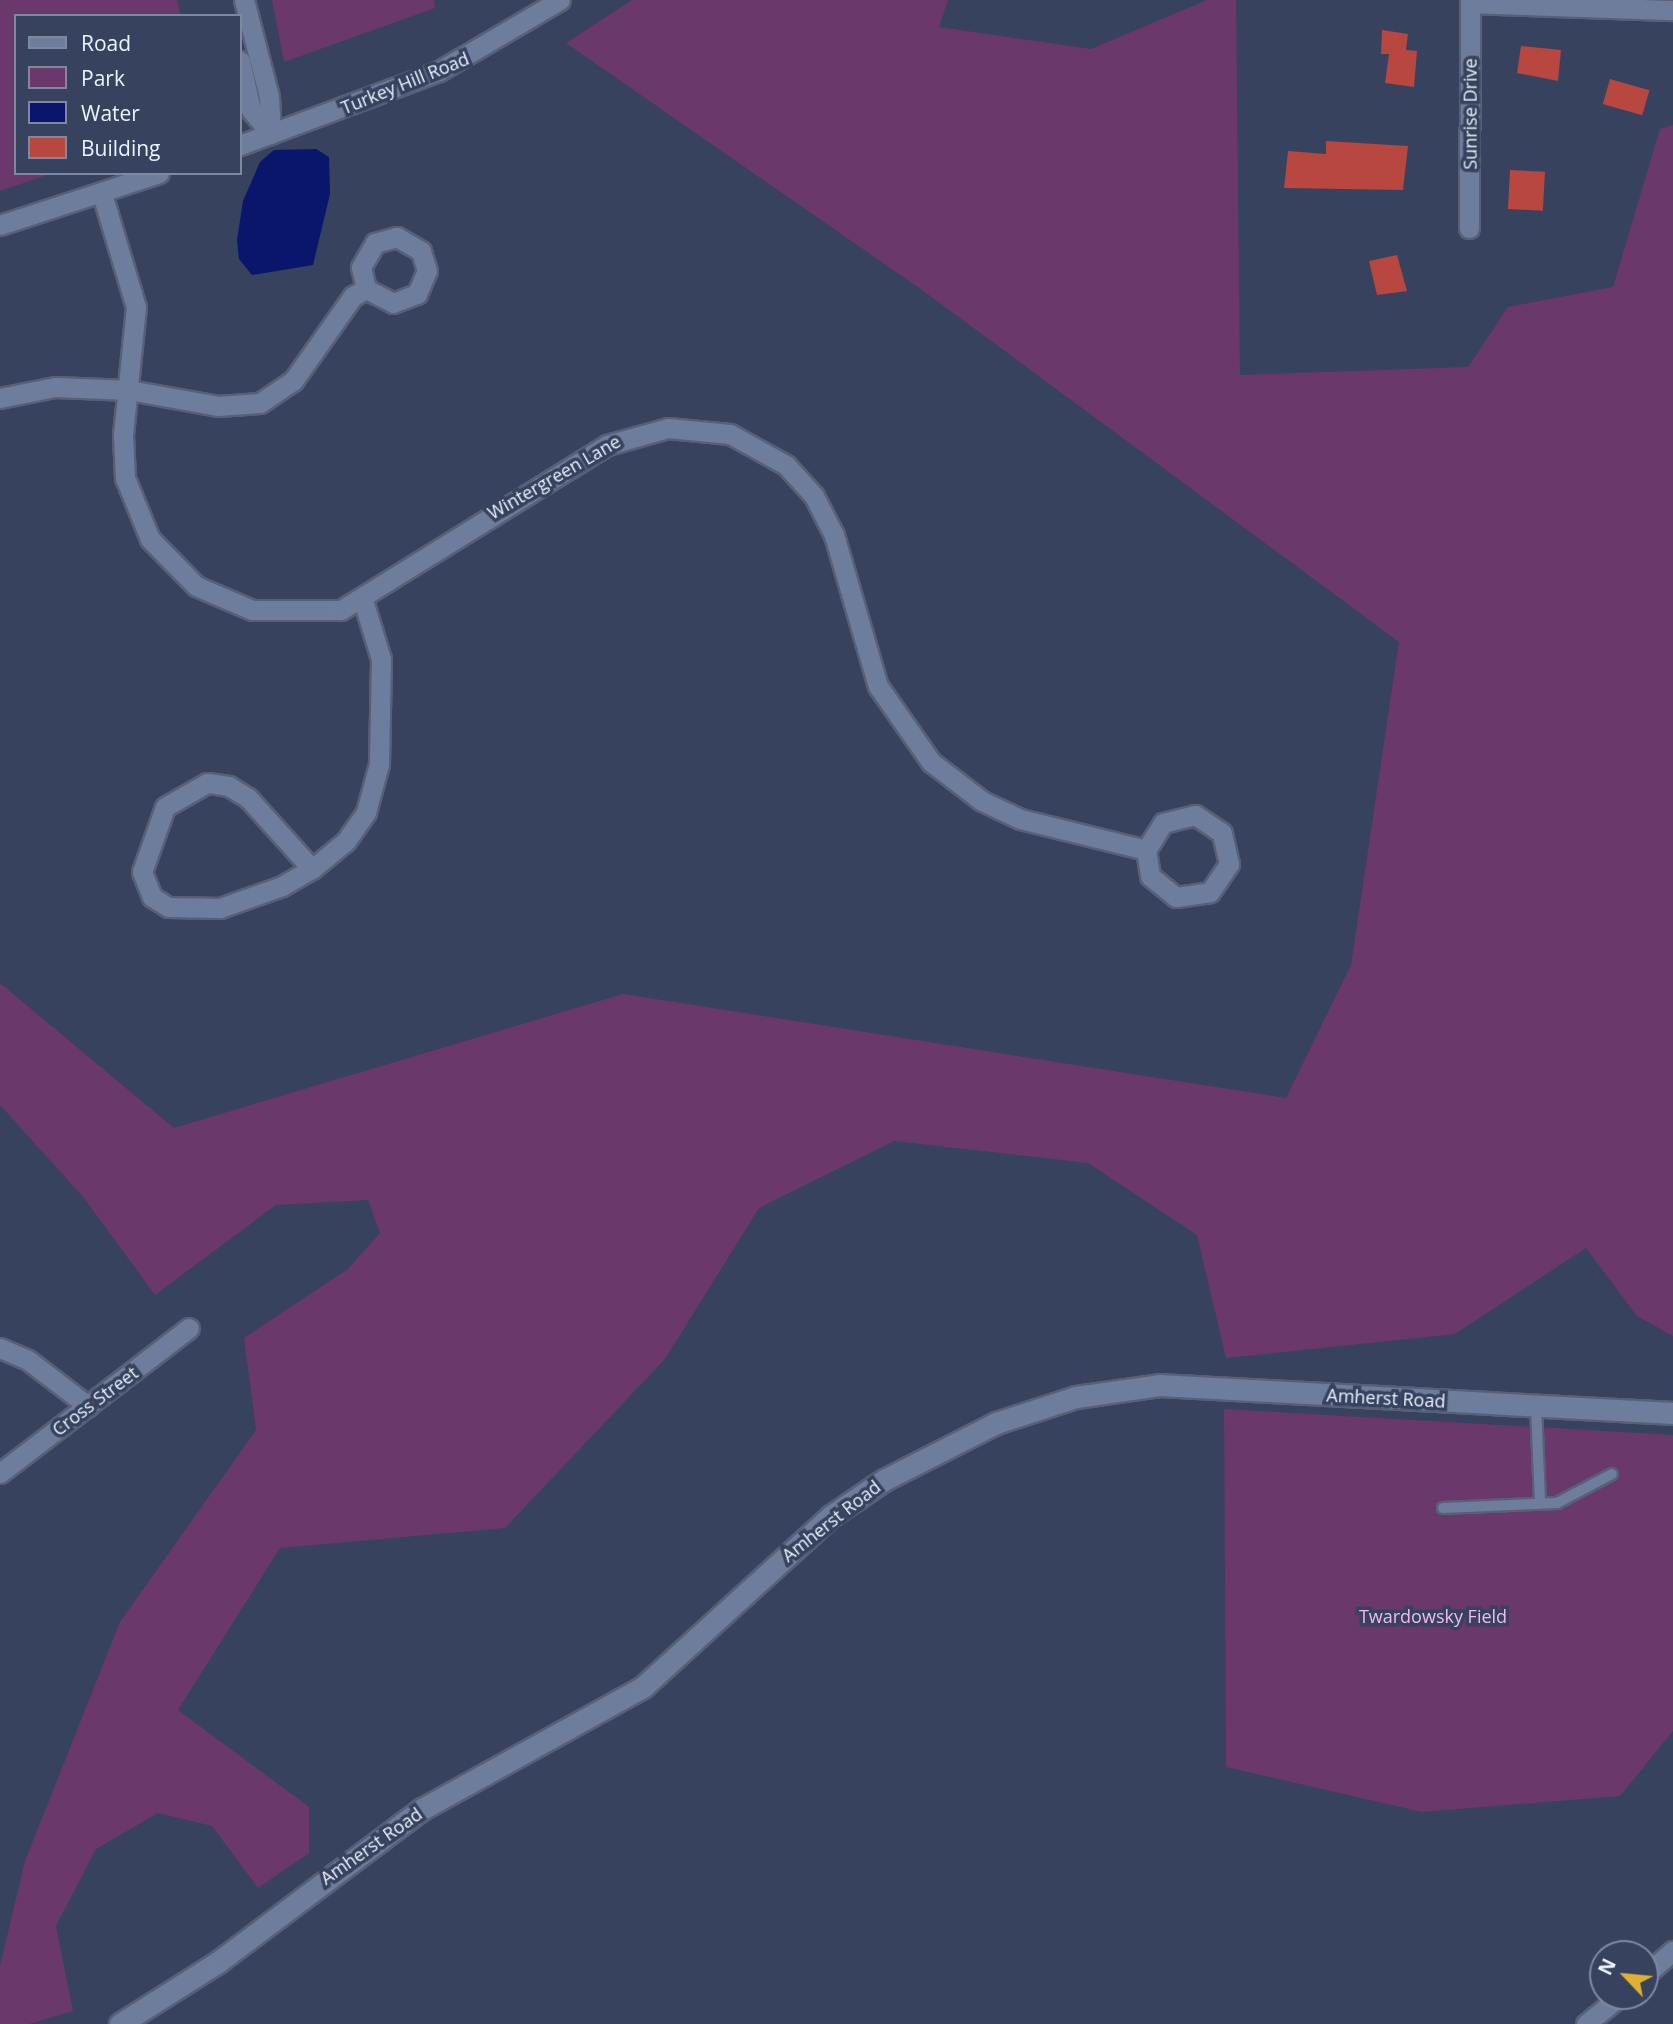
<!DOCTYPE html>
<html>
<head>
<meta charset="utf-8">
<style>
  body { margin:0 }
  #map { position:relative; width:1673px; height:2024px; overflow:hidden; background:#36425e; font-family:"Open Sans",sans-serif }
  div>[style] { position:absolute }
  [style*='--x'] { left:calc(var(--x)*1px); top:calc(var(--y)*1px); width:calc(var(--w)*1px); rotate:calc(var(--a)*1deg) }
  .green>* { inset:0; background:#6b386b }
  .water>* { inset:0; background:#0a156c }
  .building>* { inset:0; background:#b7473f; transform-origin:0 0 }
  .roads { filter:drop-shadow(2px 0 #576077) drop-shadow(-2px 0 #576077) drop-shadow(0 2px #576077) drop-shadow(0 -2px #576077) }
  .lane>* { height:10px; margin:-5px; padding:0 5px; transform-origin:5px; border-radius:5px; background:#6f7d9c }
  .street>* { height:19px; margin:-9.5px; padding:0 9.5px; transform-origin:9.5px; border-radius:9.5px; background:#6f7d9c }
  .secondary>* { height:21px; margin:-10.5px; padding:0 10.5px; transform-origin:10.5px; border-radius:10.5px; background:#6f7d9c }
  span { translate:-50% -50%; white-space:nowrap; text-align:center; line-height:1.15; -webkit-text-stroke:7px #36425e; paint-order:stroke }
  .street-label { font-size:18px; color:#eaf1ff }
  .park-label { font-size:18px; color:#f5b7f4 }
  .legend { position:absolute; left:14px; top:14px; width:228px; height:161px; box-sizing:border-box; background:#36425e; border:2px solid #7e889e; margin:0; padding:9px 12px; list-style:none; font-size:21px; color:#eaf1ff }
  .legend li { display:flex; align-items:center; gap:14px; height:35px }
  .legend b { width:35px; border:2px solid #7e889e }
  .north { position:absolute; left:1589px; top:1940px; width:70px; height:70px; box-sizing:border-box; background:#36425e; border:2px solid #7e889e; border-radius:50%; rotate:296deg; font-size:19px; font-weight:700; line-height:28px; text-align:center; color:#eaf1ff }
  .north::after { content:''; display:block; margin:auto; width:24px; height:32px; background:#dfb034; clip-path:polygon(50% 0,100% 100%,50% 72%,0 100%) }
</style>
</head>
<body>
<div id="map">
  <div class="green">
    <i style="clip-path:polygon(0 0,177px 0,181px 16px,16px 16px,16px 173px,53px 173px,0 191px)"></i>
    <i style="clip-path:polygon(272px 0,434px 0,435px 8px,284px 62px)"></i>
    <i style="clip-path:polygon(632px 0,948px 0,939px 27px,1091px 49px,1207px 0,1236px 0,1240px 375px,1468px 367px,1508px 307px,1613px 287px,1660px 129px,1673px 125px,1673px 1336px,1637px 1316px,1586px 1248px,1455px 1334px,1226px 1358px,1197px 1235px,1088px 1163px,894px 1141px,759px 1208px,665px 1359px,505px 1528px,280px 1548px,178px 1710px,309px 1807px,309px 1853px,258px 1888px,212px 1826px,158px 1813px,96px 1849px,56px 1926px,73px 2011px,29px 2024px,0 2024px,0 1966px,25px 1861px,120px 1622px,256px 1430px,244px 1338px,348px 1269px,380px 1233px,368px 1200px,276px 1205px,155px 1295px,84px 1198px,0 1105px,0 983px,174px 1128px,623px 994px,1286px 1098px,1351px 965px,1399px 642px,922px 290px,566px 43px)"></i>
    <i style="clip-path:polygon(1224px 1409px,1673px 1435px,1673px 1731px,1620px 1796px,1422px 1812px,1226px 1767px)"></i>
  </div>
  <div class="water">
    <i style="clip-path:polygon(316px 149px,329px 157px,330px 194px,313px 265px,252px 275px,239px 259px,237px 240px,243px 201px,260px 162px,274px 150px)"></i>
  </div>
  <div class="building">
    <i style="clip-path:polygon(1382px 30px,1408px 34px,1406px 50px,1417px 51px,1414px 87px,1385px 83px,1389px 54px,1381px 54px)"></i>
    <i style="clip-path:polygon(1521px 46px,1561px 50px,1558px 81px,1517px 73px)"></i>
    <i style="left:1610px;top:79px;width:41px;height:26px;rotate:16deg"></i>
    <i style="clip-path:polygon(1326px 141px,1408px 146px,1403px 190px,1284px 188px,1288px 151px,1326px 154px)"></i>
    <i style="left:1510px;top:170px;width:35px;height:39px;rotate:3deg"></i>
    <i style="clip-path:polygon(1397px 255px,1407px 291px,1377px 295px,1369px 261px)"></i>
  </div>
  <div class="roads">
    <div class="lane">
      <i style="--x:1536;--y:1406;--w:97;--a:87.6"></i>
      <i style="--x:1443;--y:1508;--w:114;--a:-2.5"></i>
      <i style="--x:1557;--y:1503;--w:62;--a:-27.8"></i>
    </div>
    <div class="street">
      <i style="--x:244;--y:0;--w:100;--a:75.5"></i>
      <i style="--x:269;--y:97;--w:37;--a:87"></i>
      <i style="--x:1470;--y:3;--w:203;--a:2"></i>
      <i style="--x:240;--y:61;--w:50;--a:77.3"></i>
      <i style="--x:251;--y:110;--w:31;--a:50"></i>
      <i style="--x:240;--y:145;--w:212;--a:-20.4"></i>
      <i style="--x:439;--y:71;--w:140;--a:-30.4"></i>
      <i style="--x:102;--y:194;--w:118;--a:73.3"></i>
      <i style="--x:136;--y:307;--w:129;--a:95.8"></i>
      <i style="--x:123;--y:435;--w:43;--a:87.3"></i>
      <i style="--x:125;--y:478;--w:66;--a:67.7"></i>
      <i style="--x:150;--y:539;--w:66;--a:45.6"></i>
      <i style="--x:196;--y:586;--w:61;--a:23.2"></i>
      <i style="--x:252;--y:610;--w:89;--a:0"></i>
      <i style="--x:341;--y:610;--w:313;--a:-31.8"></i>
      <i style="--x:607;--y:445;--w:63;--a:-15.6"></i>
      <i style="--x:668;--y:428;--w:62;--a:5.5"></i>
      <i style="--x:730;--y:434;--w:64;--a:29"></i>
      <i style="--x:786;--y:465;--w:42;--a:47.9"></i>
      <i style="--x:814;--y:496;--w:44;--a:62.9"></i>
      <i style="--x:834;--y:535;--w:157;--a:73.8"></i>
      <i style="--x:878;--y:686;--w:93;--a:55.1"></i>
      <i style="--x:931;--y:762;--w:64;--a:37.4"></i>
      <i style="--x:982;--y:801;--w:42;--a:25.3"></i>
      <i style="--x:1020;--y:819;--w:130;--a:13.8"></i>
      <i style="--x:1146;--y:850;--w:26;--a:81"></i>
      <i style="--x:1150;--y:876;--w:33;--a:39"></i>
      <i style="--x:1176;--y:897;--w:34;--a:-8"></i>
      <i style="--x:1210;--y:892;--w:34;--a:-56"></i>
      <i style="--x:1229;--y:864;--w:32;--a:-103"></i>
      <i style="--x:1222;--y:833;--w:32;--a:-146"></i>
      <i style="--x:1195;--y:815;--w:33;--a:166"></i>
      <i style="--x:1163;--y:823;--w:32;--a:122"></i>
      <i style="--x:0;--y:225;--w:167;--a:-18.1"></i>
      <i style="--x:1469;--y:228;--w:228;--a:-89.7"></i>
      <i style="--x:0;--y:398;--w:56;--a:-11.3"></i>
      <i style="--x:55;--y:387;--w:74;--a:2.3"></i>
      <i style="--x:129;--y:390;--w:90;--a:10.2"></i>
      <i style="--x:218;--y:406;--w:42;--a:-4.1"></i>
      <i style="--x:260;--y:403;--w:40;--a:-34"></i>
      <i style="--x:293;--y:381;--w:104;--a:-54.8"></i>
      <i style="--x:353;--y:296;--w:15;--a:-28"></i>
      <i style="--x:366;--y:289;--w:30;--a:27"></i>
      <i style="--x:393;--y:303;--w:26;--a:-21"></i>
      <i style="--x:417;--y:294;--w:25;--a:-67"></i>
      <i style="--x:427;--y:271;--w:21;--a:-107"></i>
      <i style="--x:421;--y:251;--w:28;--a:-150"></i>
      <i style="--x:397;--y:237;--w:23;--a:165"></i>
      <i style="--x:375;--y:243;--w:28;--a:120"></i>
      <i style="--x:361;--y:267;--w:23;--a:77"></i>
      <i style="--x:312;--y:869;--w:96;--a:-132"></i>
      <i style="--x:248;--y:798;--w:22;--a:-148"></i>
      <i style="--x:229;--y:786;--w:22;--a:-172"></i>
      <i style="--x:207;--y:783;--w:48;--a:150.3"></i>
      <i style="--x:165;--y:807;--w:69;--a:109.5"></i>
      <i style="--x:142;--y:872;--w:27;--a:68"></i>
      <i style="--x:152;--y:897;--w:19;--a:32"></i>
      <i style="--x:168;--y:907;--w:52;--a:1.1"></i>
      <i style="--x:220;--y:908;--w:66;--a:-19.5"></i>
      <i style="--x:282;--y:886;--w:34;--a:-30"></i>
      <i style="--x:312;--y:869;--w:44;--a:-39.5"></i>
      <i style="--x:346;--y:841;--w:35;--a:-55"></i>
      <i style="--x:366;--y:812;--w:50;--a:-74.8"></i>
      <i style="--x:379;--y:764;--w:105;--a:-88.9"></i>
      <i style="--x:381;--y:659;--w:62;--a:-107"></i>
      <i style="--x:0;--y:1348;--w:30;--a:23"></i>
      <i style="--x:28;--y:1360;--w:76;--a:37.5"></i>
      <i style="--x:0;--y:1473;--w:238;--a:-37.5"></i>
      <i style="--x:1645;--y:1975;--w:37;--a:-41"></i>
      <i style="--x:1586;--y:2024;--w:44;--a:-39.5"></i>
    </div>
    <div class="secondary">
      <i style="--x:120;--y:2024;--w:116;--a:-32.3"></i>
      <i style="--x:218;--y:1962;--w:255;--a:-36.9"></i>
      <i style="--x:422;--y:1809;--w:252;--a:-28.9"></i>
      <i style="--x:643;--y:1687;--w:254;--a:-42.3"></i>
      <i style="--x:831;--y:1516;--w:64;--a:-34.2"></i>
      <i style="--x:884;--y:1480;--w:126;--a:-27"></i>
      <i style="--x:996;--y:1423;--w:84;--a:-18"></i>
      <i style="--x:1076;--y:1397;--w:84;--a:-8.2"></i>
      <i style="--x:1159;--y:1385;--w:515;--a:3.12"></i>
    </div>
  </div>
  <div class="street-label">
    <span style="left:405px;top:83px;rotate:-22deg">Turkey Hill Road</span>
    <span style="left:1470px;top:114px;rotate:-90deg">Sunrise Drive</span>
    <span style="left:554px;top:477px;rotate:-30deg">Wintergreen Lane</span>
    <span style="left:1386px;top:1398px;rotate:3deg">Amherst Road</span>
    <span style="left:95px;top:1401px;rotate:-37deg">Cross Street</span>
    <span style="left:831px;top:1521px;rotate:-38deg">Amherst Road</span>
    <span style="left:371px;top:1846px;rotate:-35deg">Amherst Road</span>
  </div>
  <div class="park-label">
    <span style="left:1433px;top:1616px">Twardowsky Field</span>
  </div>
  <ul class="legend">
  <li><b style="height:9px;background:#6f7d9c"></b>Road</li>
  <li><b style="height:19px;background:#6b386b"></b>Park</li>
  <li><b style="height:19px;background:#0a156c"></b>Water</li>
  <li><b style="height:19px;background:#b7473f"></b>Building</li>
  </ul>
  <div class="north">N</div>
</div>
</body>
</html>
